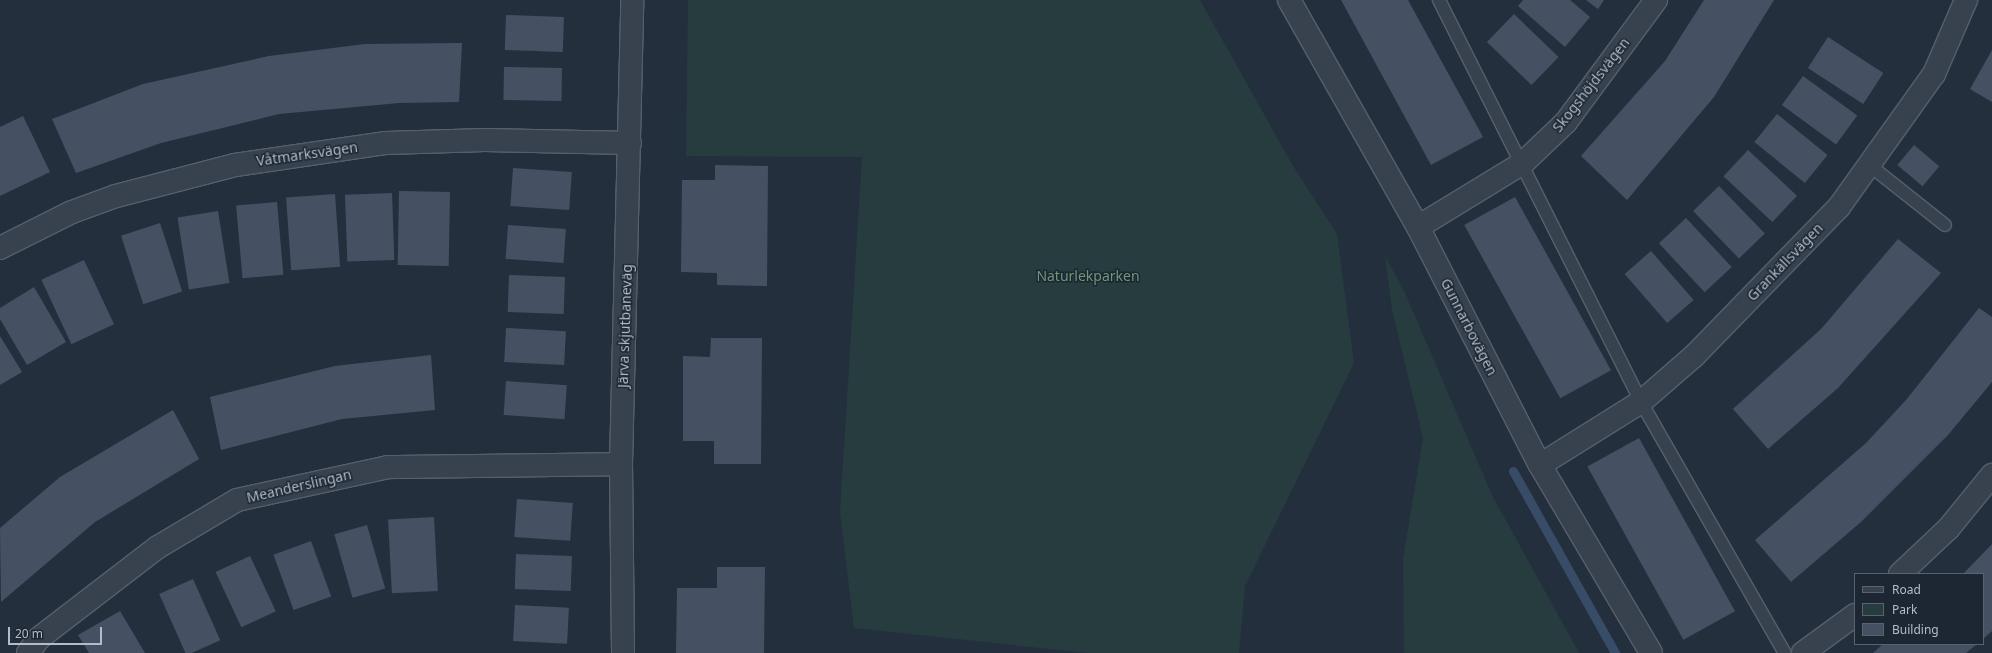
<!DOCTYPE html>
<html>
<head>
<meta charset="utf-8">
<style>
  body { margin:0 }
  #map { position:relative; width:1992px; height:653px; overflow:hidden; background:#242f3e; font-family:"Noto Sans",sans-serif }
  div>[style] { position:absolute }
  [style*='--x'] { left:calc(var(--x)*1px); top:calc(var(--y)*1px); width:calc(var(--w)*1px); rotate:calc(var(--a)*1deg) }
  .green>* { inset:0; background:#263c3f }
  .stream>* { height:9px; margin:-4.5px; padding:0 4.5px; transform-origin:4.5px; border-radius:4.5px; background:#394c67 }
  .building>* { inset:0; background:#455162; transform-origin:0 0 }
  .roads { filter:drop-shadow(1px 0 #565f6c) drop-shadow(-1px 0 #565f6c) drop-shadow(0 1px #565f6c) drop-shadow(0 -1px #565f6c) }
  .service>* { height:12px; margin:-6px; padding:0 6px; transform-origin:6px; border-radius:6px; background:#38414e }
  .minor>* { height:22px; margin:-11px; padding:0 11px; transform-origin:11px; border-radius:11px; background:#38414e }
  span { translate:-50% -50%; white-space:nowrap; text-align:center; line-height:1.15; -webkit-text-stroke:3px #1d2633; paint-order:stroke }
  .street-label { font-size:14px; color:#b4bcc9 }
  .park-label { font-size:14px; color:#6b9a76 }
  .legend { position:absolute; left:1854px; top:573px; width:130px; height:72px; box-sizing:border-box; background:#1d2633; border:1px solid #59626f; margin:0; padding:5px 7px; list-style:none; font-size:12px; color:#b4bcc9 }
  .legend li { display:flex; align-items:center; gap:8px; height:20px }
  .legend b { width:20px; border:1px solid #59626f }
  .scale { position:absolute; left:8px; top:627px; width:94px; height:18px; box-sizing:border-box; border:2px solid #b4bcc9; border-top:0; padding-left:5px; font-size:12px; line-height:14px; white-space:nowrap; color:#b4bcc9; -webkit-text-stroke:3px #1d2633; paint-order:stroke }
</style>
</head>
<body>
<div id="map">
  <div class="green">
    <i style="clip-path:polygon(688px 0,1200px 0,1293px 166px,1337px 234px,1354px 363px,1245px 586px,1239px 653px,1087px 653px,854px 628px,840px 512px,862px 157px,686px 156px)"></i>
    <i style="clip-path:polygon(1385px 256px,1405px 293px,1492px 495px,1579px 653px,1404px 653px,1403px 559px,1423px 438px,1392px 310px)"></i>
  </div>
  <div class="stream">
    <i style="--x:1513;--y:471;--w:209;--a:60.7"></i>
  </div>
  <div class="building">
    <i style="clip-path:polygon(1341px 0,1408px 0,1483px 137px,1431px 165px)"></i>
    <i style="clip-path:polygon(1523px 0,1570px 0,1590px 17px,1565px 47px,1518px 6px)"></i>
    <i style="clip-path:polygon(1586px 0,1604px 0,1598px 9px)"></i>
    <i style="clip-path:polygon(1704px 0,1774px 0,1714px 97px,1627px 200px,1581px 156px,1665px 61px)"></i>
    <i style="left:1514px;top:14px;width:62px;height:39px;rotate:44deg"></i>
    <i style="left:506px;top:15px;width:58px;height:35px;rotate:2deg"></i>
    <i style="left:1828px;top:37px;width:66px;height:37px;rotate:33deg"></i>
    <i style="clip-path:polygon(462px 43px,459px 102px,399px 103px,279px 114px,161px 143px,76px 173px,52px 119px,143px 84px,269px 56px,365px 44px)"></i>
    <i style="clip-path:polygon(1992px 50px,1992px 102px,1970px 89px)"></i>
    <i style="left:504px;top:67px;width:58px;height:33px;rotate:1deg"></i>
    <i style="left:1803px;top:76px;width:67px;height:36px;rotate:36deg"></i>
    <i style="left:1777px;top:114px;width:65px;height:36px;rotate:39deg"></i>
    <i style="clip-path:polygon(23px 116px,50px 172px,0 196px,0 127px)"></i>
    <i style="left:1914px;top:145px;width:33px;height:26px;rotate:40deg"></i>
    <i style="left:1748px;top:150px;width:67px;height:36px;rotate:43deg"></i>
    <i style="clip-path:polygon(715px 165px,768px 166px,767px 286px,717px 285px,717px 273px,681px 272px,682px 180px,715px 180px)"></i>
    <i style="left:513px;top:168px;width:59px;height:38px;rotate:4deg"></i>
    <i style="left:1719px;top:186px;width:66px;height:36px;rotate:46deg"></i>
    <i style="left:399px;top:191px;width:51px;height:74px;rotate:1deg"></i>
    <i style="left:392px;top:193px;width:67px;height:47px;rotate:88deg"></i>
    <i style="left:335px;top:194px;width:73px;height:49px;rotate:86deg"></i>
    <i style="left:1515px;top:197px;width:198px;height:58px;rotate:61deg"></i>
    <i style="left:277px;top:202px;width:73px;height:41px;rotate:85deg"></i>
    <i style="left:218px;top:211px;width:73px;height:41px;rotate:81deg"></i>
    <i style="left:1686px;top:218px;width:67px;height:37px;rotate:47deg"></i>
    <i style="left:160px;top:223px;width:72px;height:41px;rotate:72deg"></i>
    <i style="left:508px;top:225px;width:58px;height:34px;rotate:4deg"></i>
    <i style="clip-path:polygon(1898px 239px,1941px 273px,1838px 388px,1768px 449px,1733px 409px,1821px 329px)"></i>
    <i style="left:1651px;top:251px;width:65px;height:35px;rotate:49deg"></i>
    <i style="left:84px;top:260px;width:71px;height:47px;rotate:65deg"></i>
    <i style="left:509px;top:275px;width:56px;height:37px;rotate:2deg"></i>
    <i style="clip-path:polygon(34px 287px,66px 342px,27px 365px,0 319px,0 308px)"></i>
    <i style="clip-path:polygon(1979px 308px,1992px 317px,1992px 382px,1948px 435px,1861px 522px,1791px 582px,1755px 540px,1866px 443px,1906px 400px)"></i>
    <i style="left:506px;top:328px;width:60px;height:34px;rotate:3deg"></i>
    <i style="clip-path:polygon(0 336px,22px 372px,0 385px)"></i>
    <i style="clip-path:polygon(711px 338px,762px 338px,761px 464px,714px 464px,714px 441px,683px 441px,683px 356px,710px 357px)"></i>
    <i style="clip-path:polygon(431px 355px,435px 410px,342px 419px,221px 450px,210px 397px,335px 366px)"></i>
    <i style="left:506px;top:381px;width:61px;height:34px;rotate:4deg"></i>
    <i style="clip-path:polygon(173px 410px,199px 459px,95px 522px,1px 602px,0 528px,60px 477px)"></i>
    <i style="left:1639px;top:438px;width:198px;height:59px;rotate:61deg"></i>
    <i style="left:517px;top:499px;width:56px;height:38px;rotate:4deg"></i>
    <i style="left:434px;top:517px;width:74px;height:46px;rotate:87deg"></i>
    <i style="left:367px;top:525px;width:66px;height:34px;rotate:74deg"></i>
    <i style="left:311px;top:541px;width:59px;height:40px;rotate:70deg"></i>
    <i style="clip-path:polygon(1992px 544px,1992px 631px,1983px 639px,1983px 574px,1963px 574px)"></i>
    <i style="left:516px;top:554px;width:56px;height:35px;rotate:2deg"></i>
    <i style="left:250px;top:556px;width:61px;height:38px;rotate:65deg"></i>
    <i style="clip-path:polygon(717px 567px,765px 567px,764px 653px,676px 653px,677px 588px,717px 588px)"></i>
    <i style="left:193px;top:579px;width:67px;height:37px;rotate:66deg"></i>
    <i style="left:515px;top:605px;width:54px;height:36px;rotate:3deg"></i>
    <i style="clip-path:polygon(120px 611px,145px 653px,89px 653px,78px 635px)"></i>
    <i style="clip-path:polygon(1883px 644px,1977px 644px,1966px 653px,1873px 653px)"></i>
  </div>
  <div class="roads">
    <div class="service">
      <i style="--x:1439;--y:0;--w:450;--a:63.3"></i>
      <i style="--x:1641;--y:402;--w:289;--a:60.2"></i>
      <i style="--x:1868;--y:164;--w:98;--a:38.4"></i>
    </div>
    <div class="minor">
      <i style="--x:1289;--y:0;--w:261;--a:60.4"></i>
      <i style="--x:1418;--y:227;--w:267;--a:62.9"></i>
      <i style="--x:1540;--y:465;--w:218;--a:59.4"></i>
      <i style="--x:1418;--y:227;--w:123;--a:-31.4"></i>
      <i style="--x:1523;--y:163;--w:59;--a:-43.6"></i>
      <i style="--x:1566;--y:122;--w:152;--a:-53.6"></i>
      <i style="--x:0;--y:248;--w:80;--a:-26.6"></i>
      <i style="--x:72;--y:212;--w:47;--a:-20"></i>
      <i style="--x:116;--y:196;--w:123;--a:-14.6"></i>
      <i style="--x:235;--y:165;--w:153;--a:-8.3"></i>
      <i style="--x:386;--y:143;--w:99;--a:-1.7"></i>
      <i style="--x:485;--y:140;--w:145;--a:1.2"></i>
      <i style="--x:1540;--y:465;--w:119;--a:-32"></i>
      <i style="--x:1641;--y:402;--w:70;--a:-41"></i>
      <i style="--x:1694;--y:356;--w:208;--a:-45.8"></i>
      <i style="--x:1839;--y:207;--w:163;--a:-54.5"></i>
      <i style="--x:1934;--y:74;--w:81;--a:-66.6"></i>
      <i style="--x:1900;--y:574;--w:66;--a:-43.2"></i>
      <i style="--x:1948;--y:529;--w:70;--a:-50.8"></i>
      <i style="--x:28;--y:653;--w:17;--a:-54"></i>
      <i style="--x:38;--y:639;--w:151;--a:-37.5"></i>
      <i style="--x:158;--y:547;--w:92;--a:-30.7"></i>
      <i style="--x:237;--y:500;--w:155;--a:-12.3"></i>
      <i style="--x:388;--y:467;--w:233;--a:-0.7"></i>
      <i style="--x:623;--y:653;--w:189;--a:-90.6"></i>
      <i style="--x:621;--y:464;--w:464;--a:-88.6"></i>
      <i style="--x:1803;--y:653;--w:64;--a:-36.2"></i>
    </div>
  </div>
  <div class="street-label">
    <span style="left:1591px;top:85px;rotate:-52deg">Skogshöjdsvägen</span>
    <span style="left:307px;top:154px;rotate:-8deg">Våtmarksvägen</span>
    <span style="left:1785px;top:262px;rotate:-46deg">Grankällsvägen</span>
    <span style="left:625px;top:326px;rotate:-88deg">Järva skjutbaneväg</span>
    <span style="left:1469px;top:327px;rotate:63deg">Gunnarbovägen</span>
    <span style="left:299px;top:486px;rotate:-13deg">Meanderslingan</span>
  </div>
  <div class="park-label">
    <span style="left:1088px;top:276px">Naturlekparken</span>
  </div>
  <ul class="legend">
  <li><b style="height:5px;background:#38414e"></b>Road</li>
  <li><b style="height:11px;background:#263c3f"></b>Park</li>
  <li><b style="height:11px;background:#455162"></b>Building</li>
  </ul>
  <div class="scale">20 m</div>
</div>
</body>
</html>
